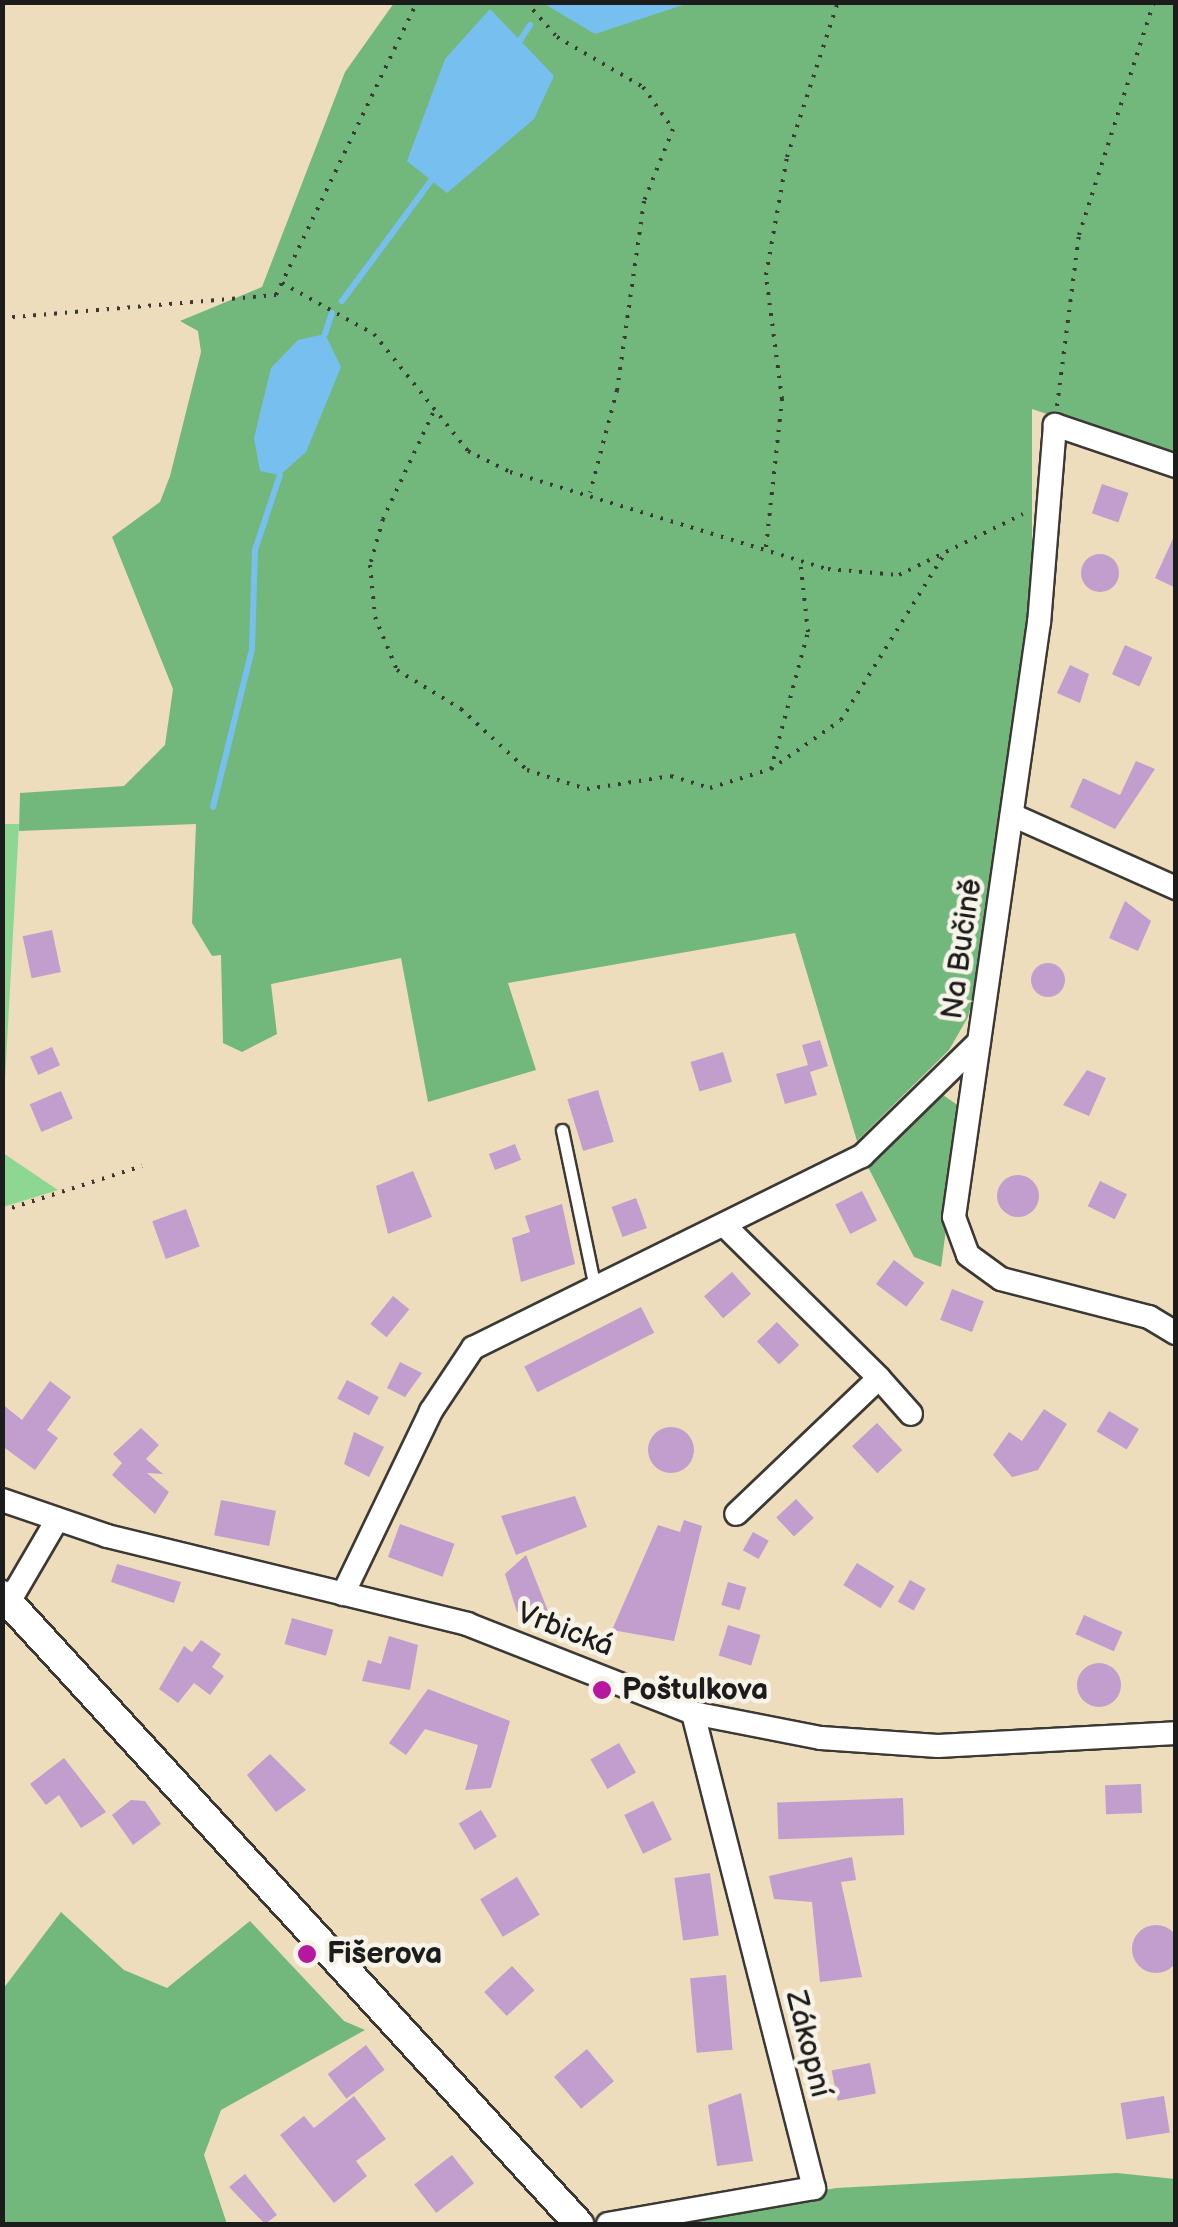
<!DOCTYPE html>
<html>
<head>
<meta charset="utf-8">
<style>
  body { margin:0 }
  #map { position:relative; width:1178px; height:2227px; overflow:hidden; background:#eeddbc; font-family:"Balsamiq Sans",sans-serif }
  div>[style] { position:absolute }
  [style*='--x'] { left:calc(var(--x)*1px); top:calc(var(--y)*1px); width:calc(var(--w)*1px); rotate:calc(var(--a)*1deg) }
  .green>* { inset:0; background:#8dd793 }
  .forest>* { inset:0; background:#72b87d }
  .water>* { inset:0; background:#77bfef }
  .stream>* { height:6px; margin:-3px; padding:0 3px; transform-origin:3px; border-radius:3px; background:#77bfef }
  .building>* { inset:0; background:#c19ecd; transform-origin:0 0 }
  .round { border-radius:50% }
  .path>* { height:4px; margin-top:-2px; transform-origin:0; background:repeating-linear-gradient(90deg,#3c3934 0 2.5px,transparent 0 10.5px) }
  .roads { filter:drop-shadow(2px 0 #3c3934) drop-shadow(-2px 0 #3c3934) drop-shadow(0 2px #3c3934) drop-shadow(0 -2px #3c3934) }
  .service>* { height:11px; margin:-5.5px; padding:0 5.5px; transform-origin:5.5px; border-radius:5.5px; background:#fff }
  .minor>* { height:22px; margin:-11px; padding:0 11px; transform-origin:11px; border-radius:11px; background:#fff }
  .tertiary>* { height:28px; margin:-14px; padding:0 14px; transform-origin:14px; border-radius:14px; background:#fff }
  .dots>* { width:28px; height:28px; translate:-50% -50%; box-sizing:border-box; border:5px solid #f7f3e8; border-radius:50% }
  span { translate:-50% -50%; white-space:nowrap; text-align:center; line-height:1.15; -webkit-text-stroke:9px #f7f3e8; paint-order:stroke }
  .street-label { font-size:30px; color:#1c1c1c }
  .poi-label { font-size:30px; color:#1c1c1c; font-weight:700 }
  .left { translate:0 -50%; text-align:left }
  .frame { position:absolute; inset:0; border:5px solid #1c1c1c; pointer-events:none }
</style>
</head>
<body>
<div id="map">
  <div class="green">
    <i style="clip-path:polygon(3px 824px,19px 824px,3px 1117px)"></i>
    <i style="clip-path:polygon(3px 1153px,58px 1190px,3px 1207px)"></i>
  </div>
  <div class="forest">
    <i style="clip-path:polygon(394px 3px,1175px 3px,1175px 457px,1032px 409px,1032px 605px,983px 956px,968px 1017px,949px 1050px,857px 1141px,795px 933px,508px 983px,536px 1070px,428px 1102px,401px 958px,271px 984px,277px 1034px,242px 1052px,223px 1043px,221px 955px,212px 956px,192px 923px,196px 824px,19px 831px,20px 793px,124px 786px,165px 745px,173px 689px,112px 537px,160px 502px,170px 476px,201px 352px,198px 331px,180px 321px,262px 287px,345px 72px)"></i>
    <i style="clip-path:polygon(940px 1093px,962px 1108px,941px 1267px,914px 1257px,868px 1167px)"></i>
    <i style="clip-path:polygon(61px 1912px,124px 1970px,167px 1988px,250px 1921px,344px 2021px,365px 2030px,221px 2110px,204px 2155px,227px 2224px,3px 2224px,3px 1989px)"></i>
    <i style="clip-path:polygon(1117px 2173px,1175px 2179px,1175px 2224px,626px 2224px,836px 2188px)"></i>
  </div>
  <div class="water">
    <i style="clip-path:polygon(543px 3px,689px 3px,595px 34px)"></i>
    <i style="clip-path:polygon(490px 9px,554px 76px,534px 119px,447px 193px,407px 161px,445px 59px)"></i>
    <i style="clip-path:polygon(325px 334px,341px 367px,306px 452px,280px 475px,260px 471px,254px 438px,271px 368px,298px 340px)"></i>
  </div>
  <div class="stream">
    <i style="--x:517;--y:45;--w:24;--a:-57"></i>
    <i style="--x:342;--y:301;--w:158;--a:-53.5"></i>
    <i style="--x:325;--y:334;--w:22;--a:-72"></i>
    <i style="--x:213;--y:807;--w:163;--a:-76.1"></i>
    <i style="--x:252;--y:649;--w:99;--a:-88.3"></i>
    <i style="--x:255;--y:550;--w:79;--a:-71.6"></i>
  </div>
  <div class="building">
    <i style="left:1102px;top:484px;width:28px;height:31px;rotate:19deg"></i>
    <i style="clip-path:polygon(1176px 532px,1176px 588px,1155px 578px)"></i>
    <i class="round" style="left:1081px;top:554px;width:38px;height:38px"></i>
    <i style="left:1125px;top:645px;width:30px;height:32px;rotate:24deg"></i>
    <i style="clip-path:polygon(1070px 665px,1089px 674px,1080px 703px,1057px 693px)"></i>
    <i style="clip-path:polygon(1136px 761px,1155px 769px,1115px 829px,1070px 807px,1083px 778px,1120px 795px)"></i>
    <i style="clip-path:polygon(1125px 901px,1151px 921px,1138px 951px,1109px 938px)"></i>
    <i style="left:52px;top:930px;width:43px;height:30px;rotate:78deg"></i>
    <i class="round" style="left:1031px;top:963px;width:34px;height:34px"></i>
    <i style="clip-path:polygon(820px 1040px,828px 1066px,810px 1072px,817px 1095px,785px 1104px,776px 1074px,808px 1065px,802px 1045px)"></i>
    <i style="left:52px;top:1047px;width:20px;height:24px;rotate:66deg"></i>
    <i style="left:723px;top:1052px;width:31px;height:34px;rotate:73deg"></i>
    <i style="clip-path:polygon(1087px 1070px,1106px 1078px,1089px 1116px,1063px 1105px)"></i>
    <i style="left:598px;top:1090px;width:54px;height:32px;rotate:73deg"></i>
    <i style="left:61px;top:1091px;width:30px;height:34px;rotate:67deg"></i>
    <i style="left:515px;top:1144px;width:17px;height:28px;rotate:69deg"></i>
    <i style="clip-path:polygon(413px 1171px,432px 1217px,388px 1234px,376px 1186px)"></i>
    <i class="round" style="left:997px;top:1175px;width:42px;height:42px"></i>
    <i style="left:1100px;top:1181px;width:30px;height:28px;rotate:26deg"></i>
    <i style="left:862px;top:1191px;width:33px;height:30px;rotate:63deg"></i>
    <i style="left:636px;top:1198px;width:32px;height:26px;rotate:70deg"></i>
    <i style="clip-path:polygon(562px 1204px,575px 1264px,521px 1282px,512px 1238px,530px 1232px,525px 1216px)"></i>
    <i style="left:186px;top:1209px;width:40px;height:36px;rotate:70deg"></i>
    <i style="left:894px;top:1260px;width:38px;height:30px;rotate:37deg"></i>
    <i style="left:732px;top:1272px;width:29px;height:37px;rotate:49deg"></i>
    <i style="left:952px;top:1289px;width:34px;height:33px;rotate:21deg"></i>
    <i style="left:393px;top:1296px;width:21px;height:36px;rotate:39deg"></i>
    <i style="left:641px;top:1307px;width:29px;height:131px;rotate:63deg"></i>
    <i style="left:777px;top:1322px;width:32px;height:28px;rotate:46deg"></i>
    <i style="clip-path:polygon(400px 1362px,422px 1373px,405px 1397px,387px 1388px)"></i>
    <i style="left:347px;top:1380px;width:36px;height:21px;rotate:28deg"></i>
    <i style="clip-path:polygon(50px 1381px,71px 1397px,47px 1430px,58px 1438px,35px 1470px,2px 1446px,2px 1404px,22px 1420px)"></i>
    <i style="clip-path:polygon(1044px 1409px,1067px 1424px,1038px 1470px,1012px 1477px,993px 1455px,1009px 1432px,1022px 1441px)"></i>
    <i style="left:1109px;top:1411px;width:35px;height:24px;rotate:31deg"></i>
    <i style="left:877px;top:1423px;width:37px;height:34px;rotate:47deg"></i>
    <i class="round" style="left:648px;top:1427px;width:46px;height:46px"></i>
    <i style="clip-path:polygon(141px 1428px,159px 1445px,146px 1459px,163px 1474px,147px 1473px,169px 1492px,155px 1514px,112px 1475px,122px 1463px,113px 1454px)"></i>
    <i style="clip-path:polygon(354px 1432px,384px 1447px,369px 1477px,344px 1464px)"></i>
    <i style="clip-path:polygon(575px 1496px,587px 1527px,516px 1555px,501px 1516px)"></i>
    <i style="left:796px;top:1499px;width:26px;height:27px;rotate:47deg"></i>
    <i style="left:221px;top:1500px;width:56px;height:36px;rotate:11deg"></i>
    <i style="clip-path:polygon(684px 1520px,702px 1526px,674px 1641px,612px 1630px,658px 1525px,680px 1532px)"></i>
    <i style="left:400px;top:1524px;width:58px;height:35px;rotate:20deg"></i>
    <i style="left:753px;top:1532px;width:18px;height:21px;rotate:29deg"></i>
    <i style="clip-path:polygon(526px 1555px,548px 1611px,529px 1619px,517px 1612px,505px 1574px)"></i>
    <i style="left:857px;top:1563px;width:44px;height:26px;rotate:32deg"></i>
    <i style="clip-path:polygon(117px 1564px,181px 1582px,174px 1603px,111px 1582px)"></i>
    <i style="left:910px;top:1580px;width:18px;height:25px;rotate:29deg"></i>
    <i style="left:728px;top:1582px;width:19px;height:24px;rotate:16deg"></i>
    <i style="left:1084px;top:1615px;width:42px;height:21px;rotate:24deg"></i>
    <i style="left:292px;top:1618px;width:43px;height:27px;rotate:16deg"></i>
    <i style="left:728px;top:1625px;width:34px;height:32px;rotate:17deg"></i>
    <i style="clip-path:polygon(389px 1636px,418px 1645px,410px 1690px,362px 1681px,368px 1660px,381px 1664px)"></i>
    <i style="clip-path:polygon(201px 1640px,221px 1654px,212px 1667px,224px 1676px,210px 1695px,194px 1683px,178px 1703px,159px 1689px,184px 1646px,192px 1652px)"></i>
    <i class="round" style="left:1077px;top:1663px;width:44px;height:44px"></i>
    <i style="clip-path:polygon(428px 1689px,510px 1721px,491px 1788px,465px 1790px,478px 1745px,425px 1729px,406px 1755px,389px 1743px)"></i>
    <i style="left:619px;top:1743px;width:34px;height:33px;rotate:60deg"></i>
    <i style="clip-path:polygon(270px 1754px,306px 1790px,276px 1812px,247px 1775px)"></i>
    <i style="clip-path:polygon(64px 1758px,106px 1812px,81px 1828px,59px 1795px,46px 1805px,30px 1784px)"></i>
    <i style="left:1141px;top:1784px;width:29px;height:36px;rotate:88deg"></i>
    <i style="left:903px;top:1798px;width:37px;height:126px;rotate:88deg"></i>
    <i style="clip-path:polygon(131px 1800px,145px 1801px,161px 1824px,133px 1845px,112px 1815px)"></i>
    <i style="left:653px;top:1801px;width:43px;height:32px;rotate:64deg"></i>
    <i style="left:481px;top:1810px;width:31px;height:26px;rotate:59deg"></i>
    <i style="clip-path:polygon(852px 1857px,856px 1880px,841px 1882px,862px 1977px,820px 1982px,812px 1902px,774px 1899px,769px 1876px)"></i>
    <i style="left:710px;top:1873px;width:63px;height:36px;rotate:82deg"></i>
    <i style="left:517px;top:1877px;width:44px;height:43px;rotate:59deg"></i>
    <i class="round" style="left:1132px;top:1925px;width:48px;height:48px"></i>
    <i style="left:512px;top:1966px;width:33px;height:38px;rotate:47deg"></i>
    <i style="left:726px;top:1975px;width:75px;height:36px;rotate:85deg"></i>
    <i style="left:366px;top:2045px;width:31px;height:48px;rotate:53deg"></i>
    <i style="left:587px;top:2049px;width:42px;height:43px;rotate:50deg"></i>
    <i style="left:870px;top:2063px;width:31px;height:39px;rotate:79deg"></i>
    <i style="clip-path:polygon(741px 2093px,753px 2161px,717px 2166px,708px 2105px)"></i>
    <i style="clip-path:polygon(354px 2096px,386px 2139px,356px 2161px,367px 2176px,334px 2203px,280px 2135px,304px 2116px,314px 2128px)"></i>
    <i style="left:1164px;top:2096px;width:37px;height:44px;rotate:81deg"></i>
    <i style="left:452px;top:2155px;width:36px;height:48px;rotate:52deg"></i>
    <i style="clip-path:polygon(245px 2174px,277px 2215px,265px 2224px,229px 2187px)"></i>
  </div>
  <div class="path">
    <i style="--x:526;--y:2;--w:47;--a:48.5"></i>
    <i style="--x:557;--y:37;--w:99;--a:30.2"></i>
    <i style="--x:643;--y:87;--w:52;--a:54.5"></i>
    <i style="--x:673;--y:129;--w:78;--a:111.9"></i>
    <i style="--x:644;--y:201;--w:191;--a:98.1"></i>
    <i style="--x:617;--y:390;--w:106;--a:104.7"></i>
    <i style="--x:282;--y:283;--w:105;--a:29"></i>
    <i style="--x:374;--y:334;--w:150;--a:51.2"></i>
    <i style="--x:468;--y:451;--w:47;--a:26.6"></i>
    <i style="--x:510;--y:472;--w:332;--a:17"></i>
    <i style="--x:828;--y:569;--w:71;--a:4.8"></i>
    <i style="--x:899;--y:575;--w:138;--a:-26.2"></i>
    <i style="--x:2;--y:318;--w:275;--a:-4.8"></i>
    <i style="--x:276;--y:295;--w:325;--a:-64.3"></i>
    <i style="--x:1057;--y:406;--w:172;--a:-82.7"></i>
    <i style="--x:1079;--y:235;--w:245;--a:-72.2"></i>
    <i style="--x:433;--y:413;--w:117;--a:115.3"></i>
    <i style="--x:383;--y:519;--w:48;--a:105.8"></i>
    <i style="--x:370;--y:565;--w:52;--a:84.5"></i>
    <i style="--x:375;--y:617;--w:57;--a:67.5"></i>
    <i style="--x:397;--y:670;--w:75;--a:31.4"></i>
    <i style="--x:461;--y:709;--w:90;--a:42.7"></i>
    <i style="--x:527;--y:770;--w:63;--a:17.6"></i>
    <i style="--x:587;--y:789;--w:85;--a:-8.8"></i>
    <i style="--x:671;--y:776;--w:41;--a:17.1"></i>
    <i style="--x:710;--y:788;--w:64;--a:-17.3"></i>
    <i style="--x:771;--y:769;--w:85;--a:-35"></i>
    <i style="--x:841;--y:720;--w:193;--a:-58.1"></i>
    <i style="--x:766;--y:547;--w:149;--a:-83.8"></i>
    <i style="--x:782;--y:399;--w:125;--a:-97.4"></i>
    <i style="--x:766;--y:275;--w:120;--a:-79.9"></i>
    <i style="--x:787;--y:157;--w:163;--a:-71.8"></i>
    <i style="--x:771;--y:769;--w:142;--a:-74.9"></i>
    <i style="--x:808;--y:632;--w:73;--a:-96.3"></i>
    <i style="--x:2;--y:1211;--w:147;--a:-17.8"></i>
  </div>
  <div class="roads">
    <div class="service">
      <i style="--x:562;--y:1130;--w:161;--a:78.2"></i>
    </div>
    <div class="minor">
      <i style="--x:1176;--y:466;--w:128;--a:-161.3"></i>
      <i style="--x:1055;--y:425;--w:198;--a:94.6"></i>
      <i style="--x:1039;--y:622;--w:601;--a:98.13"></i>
      <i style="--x:954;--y:1217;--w:40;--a:69.8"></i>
      <i style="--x:968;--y:1255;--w:41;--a:36"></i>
      <i style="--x:1001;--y:1279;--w:153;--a:14.4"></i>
      <i style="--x:1149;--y:1317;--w:31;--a:31"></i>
      <i style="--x:1012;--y:815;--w:180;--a:24"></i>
      <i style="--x:725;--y:1226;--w:216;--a:44.6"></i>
      <i style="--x:879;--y:1378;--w:197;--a:136.4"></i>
      <i style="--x:879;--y:1378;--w:48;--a:48.4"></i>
      <i style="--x:2;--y:1500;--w:111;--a:18.9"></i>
      <i style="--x:107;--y:1536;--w:371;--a:13.7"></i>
      <i style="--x:467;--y:1624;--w:243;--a:21.5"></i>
      <i style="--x:693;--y:1713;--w:130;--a:11.1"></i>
      <i style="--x:821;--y:1738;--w:117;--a:3.9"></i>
      <i style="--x:938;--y:1746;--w:238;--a:-3.1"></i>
      <i style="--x:343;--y:1594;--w:203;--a:-64.3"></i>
      <i style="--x:431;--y:1411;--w:76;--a:-56.3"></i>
      <i style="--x:473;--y:1348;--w:434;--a:-26.3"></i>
      <i style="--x:862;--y:1156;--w:163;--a:-44.3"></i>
      <i style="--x:9;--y:1602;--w:95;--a:-59.7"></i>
      <i style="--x:608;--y:2224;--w:209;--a:-9.9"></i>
      <i style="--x:814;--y:2188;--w:490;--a:-104.3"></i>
    </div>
    <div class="tertiary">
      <i style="--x:2;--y:1595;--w:854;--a:47.47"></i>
    </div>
  </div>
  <div class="dots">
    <i style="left:602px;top:1690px;background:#b5179e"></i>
    <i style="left:307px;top:1954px;background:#b5179e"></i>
  </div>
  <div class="street-label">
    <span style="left:962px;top:949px;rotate:-82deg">Na Bučině</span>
    <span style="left:565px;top:1630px;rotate:21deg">Vrbická</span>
    <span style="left:808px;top:2044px;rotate:76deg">Zákopní</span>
  </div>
  <div class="poi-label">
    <span class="left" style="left:622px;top:1690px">Poštulkova</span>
    <span class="left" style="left:327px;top:1954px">Fišerova</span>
  </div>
  <div class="frame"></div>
</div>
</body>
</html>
